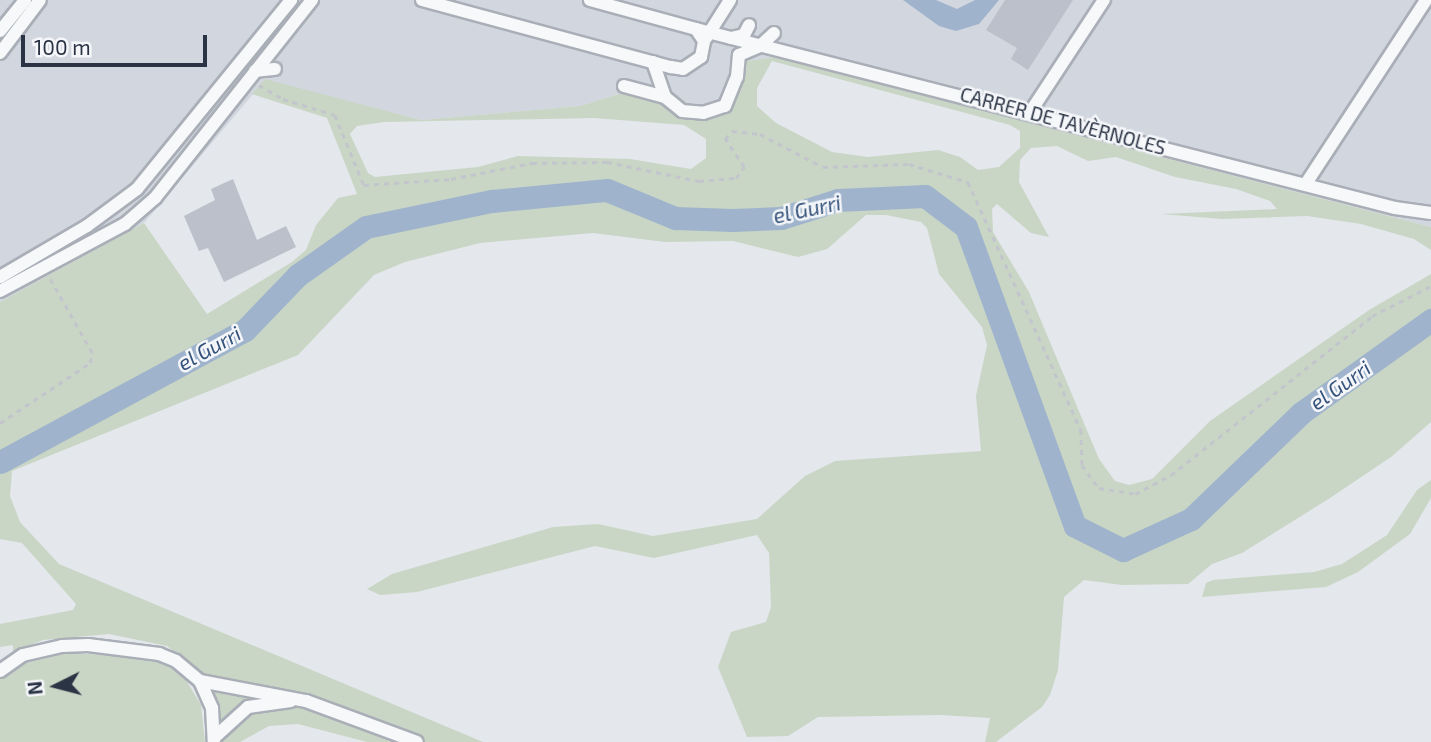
<!DOCTYPE html>
<html>
<head>
<meta charset="utf-8">
<style>
  body { margin:0 }
  #map { position:relative; width:1431px; height:742px; overflow:hidden; background:#e4e7ec; font-family:"Exo 2",sans-serif }
  div>[style] { position:absolute }
  [style*='--x'] { left:calc(var(--x)*1px); top:calc(var(--y)*1px); width:calc(var(--w)*1px); rotate:calc(var(--a)*1deg) }
  .built>* { inset:0; background:#d2d6de }
  .green>* { inset:0; background:#c9d6c5 }
  .water>* { inset:0; background:#9fb4cc }
  .river>* { height:23px; margin:-11.5px; padding:0 11.5px; transform-origin:11.5px; border-radius:11.5px; background:#9fb4cc }
  .building>* { inset:0; background:#bbc0ca }
  .path>* { height:2.5px; margin-top:-1.25px; transform-origin:0; background:repeating-linear-gradient(90deg,#c2c5cb 0 5px,transparent 0 10px) }
  .roads { filter:drop-shadow(2px 0 #a9aeb7) drop-shadow(-2px 0 #a9aeb7) drop-shadow(0 2px #a9aeb7) drop-shadow(0 -2px #a9aeb7) }
  .minor>* { height:12px; margin:-6px; padding:0 6px; transform-origin:6px; border-radius:6px; background:#f7f8fa }
  span { translate:-50% -50%; white-space:nowrap; text-align:center; line-height:1.15; -webkit-text-stroke:5px #f4f6f9; paint-order:stroke }
  .street-label { font-size:19px; color:#2b3445 }
  .water-label { font-size:21px; color:#34527a; font-style:italic }
  .north { position:absolute; left:21px; top:651px; width:70px; height:70px; -webkit-text-stroke:5px #f4f6f9; paint-order:stroke; rotate:264deg; font-size:19px; font-weight:700; line-height:28px; text-align:center; color:#2b3445 }
  .north::after { content:''; display:block; margin:auto; width:24px; height:32px; background:#2b3445; clip-path:polygon(50% 0,100% 100%,50% 72%,0 100%) }
  .scale { position:absolute; left:21px; top:35px; width:186px; height:32px; box-sizing:border-box; border:4px solid #2b3445; border-top:0; padding-left:9px; font-size:21px; line-height:24px; white-space:nowrap; color:#2b3445; -webkit-text-stroke:5px #f4f6f9; paint-order:stroke }
</style>
</head>
<body>
<div id="map">
  <div class="built">
    <i style="clip-path:polygon(0 0,1431px 0,1431px 227px,774px 57px,747px 61px,730px 108px,710px 118px,684px 118px,663px 105px,622px 93px,580px 106px,421px 120px,265px 80px,144px 223px,0 302px)"></i>
  </div>
  <div class="green">
    <i style="clip-path:polygon(evenodd,774px 57px,1431px 227px,1431px 250px,1414px 239px,1361px 224px,1307px 216px,1222px 219px,1161px 214px,1277px 209px,1270px 201px,1236px 189px,1175px 177px,1116px 157px,1088px 161px,1057px 146px,1031px 148px,1020px 160px,1019px 182px,1049px 237px,1031px 233px,997px 204px,992px 209px,993px 232px,1029px 292px,1099px 459px,1115px 481px,1129px 485px,1152px 479px,1210px 421px,1369px 310px,1431px 274px,1431px 422px,1391px 457px,1330px 498px,1242px 553px,1212px 564px,1188px 584px,1122px 585px,1084px 580px,1064px 597px,1058px 670px,1050px 695px,1042px 707px,996px 742px,985px 742px,990px 718px,940px 715px,818px 717px,788px 736px,747px 737px,718px 667px,731px 632px,766px 622px,771px 607px,769px 553px,757px 535px,654px 558px,595px 546px,417px 592px,380px 595px,367px 589px,392px 574px,553px 527px,598px 524px,653px 536px,757px 519px,805px 476px,835px 461px,981px 451px,976px 396px,987px 345px,982px 327px,939px 274px,927px 228px,921px 222px,886px 215px,866px 215px,827px 249px,798px 257px,733px 241px,665px 242px,593px 233px,480px 243px,405px 262px,374px 275px,298px 355px,12px 471px,10px 496px,20px 522px,59px 564px,483px 742px,367px 742px,298px 724px,269px 726px,240px 742px,221px 742px,207px 678px,167px 646px,109px 634px,43px 640px,13px 652px,13px 645px,0 647px,0 624px,73px 610px,76px 604px,22px 543px,0 539px,0 302px,144px 223px,207px 314px,292px 262px,306px 250px,316px 225px,338px 198px,357px 194px,327px 118px,252px 94px,265px 79px,421px 120px,580px 106px,622px 93px,663px 105px,684px 118px,710px 118px,730px 108px,747px 61px,774px 57px,772px 61px,1010px 125px,1020px 131px,1020px 148px,999px 167px,978px 170px,960px 157px,938px 150px,868px 157px,832px 152px,776px 123px,757px 106px,757px 88px,772px 61px,774px 57px,594px 118px,684px 125px,706px 139px,706px 158px,691px 169px,630px 159px,518px 156px,478px 167px,375px 177px,368px 173px,350px 134px,357px 126px,384px 122px,594px 118px)"></i>
    <i style="clip-path:polygon(1431px 480px,1431px 498px,1410px 534px,1358px 572px,1326px 587px,1202px 597px,1206px 583px,1213px 580px,1314px 572px,1342px 564px,1387px 535px,1417px 490px)"></i>
    <i style="clip-path:polygon(66px 653px,136px 656px,166px 664px,186px 680px,201px 705px,205px 742px,0 742px,0 679px,14px 666px)"></i>
  </div>
  <div class="water">
    <i style="clip-path:polygon(903px 0,936px 0,957px 9px,975px 0,999px 0,979px 24px,956px 31px,939px 26px)"></i>
  </div>
  <div class="river">
    <i style="--x:0;--y:462;--w:278;--a:-28.3"></i>
    <i style="--x:245;--y:330;--w:76;--a:-46.1"></i>
    <i style="--x:298;--y:275;--w:83;--a:-35.2"></i>
    <i style="--x:366;--y:227;--w:129;--a:-11.7"></i>
    <i style="--x:492;--y:201;--w:116;--a:-5.5"></i>
    <i style="--x:607;--y:190;--w:74;--a:22.4"></i>
    <i style="--x:675;--y:218;--w:58;--a:2"></i>
    <i style="--x:733;--y:220;--w:48;--a:-2.4"></i>
    <i style="--x:781;--y:218;--w:60;--a:-17.5"></i>
    <i style="--x:838;--y:200;--w:87;--a:-2.6"></i>
    <i style="--x:925;--y:196;--w:51;--a:37.1"></i>
    <i style="--x:966;--y:227;--w:318;--a:70"></i>
    <i style="--x:1075;--y:526;--w:54;--a:26.6"></i>
    <i style="--x:1123;--y:550;--w:75;--a:-24.5"></i>
    <i style="--x:1191;--y:519;--w:153;--a:-43.9"></i>
    <i style="--x:1301;--y:413;--w:160;--a:-35.6"></i>
  </div>
  <div class="building">
    <i style="clip-path:polygon(1005px 0,1073px 0,1028px 70px,1011px 59px,1017px 48px,986px 30px)"></i>
    <i style="clip-path:polygon(233px 179px,257px 240px,286px 226px,296px 247px,224px 282px,208px 248px,199px 251px,184px 216px,215px 200px,211px 189px)"></i>
  </div>
  <div class="path">
    <i style="--x:259;--y:85;--w:28;--a:30"></i>
    <i style="--x:283;--y:99;--w:54;--a:17.1"></i>
    <i style="--x:335;--y:115;--w:76;--a:67.5"></i>
    <i style="--x:364;--y:185;--w:87;--a:-3.9"></i>
    <i style="--x:451;--y:179;--w:83;--a:-11.2"></i>
    <i style="--x:532;--y:163;--w:75;--a:-0.8"></i>
    <i style="--x:607;--y:162;--w:94;--a:11.7"></i>
    <i style="--x:699;--y:181;--w:37;--a:-5"></i>
    <i style="--x:736;--y:178;--w:14;--a:-54"></i>
    <i style="--x:744;--y:167;--w:34;--a:-124"></i>
    <i style="--x:725;--y:139;--w:11;--a:-49"></i>
    <i style="--x:732;--y:131;--w:28;--a:6"></i>
    <i style="--x:760;--y:134;--w:71;--a:27.6"></i>
    <i style="--x:823;--y:167;--w:86;--a:-2"></i>
    <i style="--x:909;--y:164;--w:62;--a:17"></i>
    <i style="--x:968;--y:182;--w:273;--a:65.5"></i>
    <i style="--x:1081;--y:430;--w:35;--a:88"></i>
    <i style="--x:1082;--y:465;--w:29;--a:54"></i>
    <i style="--x:1099;--y:488;--w:36;--a:9"></i>
    <i style="--x:1135;--y:494;--w:41;--a:-27.8"></i>
    <i style="--x:1171;--y:475;--w:256;--a:-38.3"></i>
    <i style="--x:1372;--y:316;--w:66;--a:-27"></i>
    <i style="--x:0;--y:423;--w:108;--a:-33.7"></i>
    <i style="--x:90;--y:363;--w:10;--a:-79"></i>
    <i style="--x:92;--y:353;--w:87;--a:-119.5"></i>
  </div>
  <div class="roads">
    <div class="minor">
      <i style="--x:422;--y:0;--w:258;--a:15.1"></i>
      <i style="--x:671;--y:67;--w:12;--a:9"></i>
      <i style="--x:683;--y:69;--w:22;--a:-34"></i>
      <i style="--x:701;--y:57;--w:16;--a:-79"></i>
      <i style="--x:704;--y:41;--w:14;--a:-124"></i>
      <i style="--x:696;--y:29;--w:110;--a:-164.7"></i>
      <i style="--x:696;--y:29;--w:722;--a:14.36"></i>
      <i style="--x:1395;--y:208;--w:36;--a:8"></i>
      <i style="--x:0;--y:31;--w:40;--a:-51"></i>
      <i style="--x:706;--y:38;--w:45;--a:-57.7"></i>
      <i style="--x:731;--y:38;--w:13;--a:-13"></i>
      <i style="--x:744;--y:35;--w:11;--a:-63"></i>
      <i style="--x:0;--y:53;--w:66;--a:-53"></i>
      <i style="--x:653;--y:62;--w:37;--a:71"></i>
      <i style="--x:665;--y:97;--w:22;--a:39"></i>
      <i style="--x:682;--y:111;--w:21;--a:5"></i>
      <i style="--x:703;--y:113;--w:23;--a:-18"></i>
      <i style="--x:725;--y:106;--w:31;--a:-68"></i>
      <i style="--x:737;--y:77;--w:22;--a:-85"></i>
      <i style="--x:739;--y:55;--w:23;--a:-23"></i>
      <i style="--x:760;--y:46;--w:19;--a:-43"></i>
      <i style="--x:255;--y:71;--w:20;--a:-6"></i>
      <i style="--x:624;--y:86;--w:42;--a:15"></i>
      <i style="--x:1031;--y:111;--w:133;--a:-56.7"></i>
      <i style="--x:1307;--y:182;--w:217;--a:-56.8"></i>
      <i style="--x:0;--y:277;--w:101;--a:-30.4"></i>
      <i style="--x:87;--y:226;--w:62;--a:-36.5"></i>
      <i style="--x:137;--y:189;--w:244;--a:-50.8"></i>
      <i style="--x:0;--y:291;--w:142;--a:-28.2"></i>
      <i style="--x:125;--y:224;--w:40;--a:-41"></i>
      <i style="--x:155;--y:198;--w:253;--a:-51.6"></i>
      <i style="--x:0;--y:671;--w:28;--a:-35"></i>
      <i style="--x:23;--y:655;--w:40;--a:-13"></i>
      <i style="--x:62;--y:646;--w:26;--a:-2"></i>
      <i style="--x:88;--y:645;--w:72;--a:7.2"></i>
      <i style="--x:159;--y:654;--w:18;--a:22"></i>
      <i style="--x:176;--y:661;--w:31;--a:40"></i>
      <i style="--x:200;--y:681;--w:30;--a:66"></i>
      <i style="--x:212;--y:708;--w:34;--a:87"></i>
      <i style="--x:200;--y:681;--w:108;--a:10.7"></i>
      <i style="--x:306;--y:701;--w:118;--a:20.3"></i>
      <i style="--x:216;--y:736;--w:43;--a:-42.2"></i>
      <i style="--x:248;--y:707;--w:43;--a:-7.9"></i>
    </div>
  </div>
  <div class="street-label">
    <span style="left:1063px;top:121px;rotate:15deg">CARRER DE TAVÈRNOLES</span>
  </div>
  <div class="water-label">
    <span style="left:807px;top:209px;rotate:-12deg">el Gurri</span>
    <span style="left:209px;top:348px;rotate:-29deg">el Gurri</span>
    <span style="left:1340px;top:385px;rotate:-35deg">el Gurri</span>
  </div>
  <div class="north">N</div>
  <div class="scale">100 m</div>
</div>
</body>
</html>
